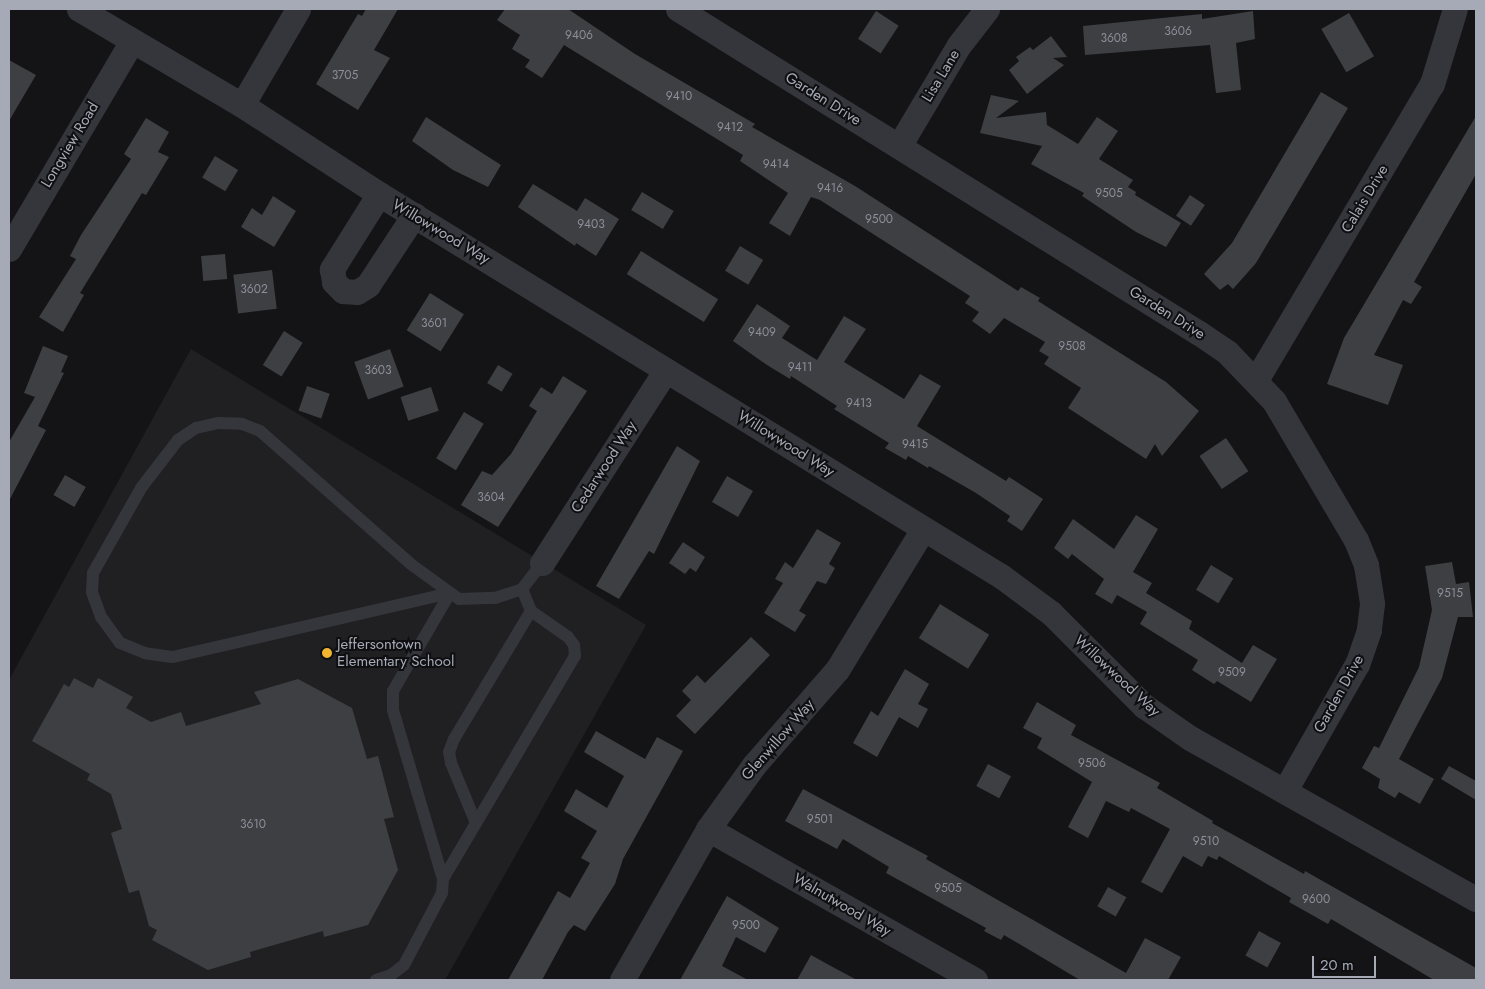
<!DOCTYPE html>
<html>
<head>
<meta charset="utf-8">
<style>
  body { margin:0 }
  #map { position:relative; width:1485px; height:989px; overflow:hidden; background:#141416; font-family:Jost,sans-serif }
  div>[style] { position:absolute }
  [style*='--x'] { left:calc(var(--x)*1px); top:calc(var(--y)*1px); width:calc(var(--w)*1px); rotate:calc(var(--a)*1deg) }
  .built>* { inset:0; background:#202023 }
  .building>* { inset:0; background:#3e3f43; transform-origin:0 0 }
  .service>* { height:12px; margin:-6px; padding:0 6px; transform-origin:6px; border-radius:6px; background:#35363b }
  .minor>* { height:25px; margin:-12.5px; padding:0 12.5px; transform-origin:12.5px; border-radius:12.5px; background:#35363b }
  .dots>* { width:14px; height:14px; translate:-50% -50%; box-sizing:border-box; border:2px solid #0f0f11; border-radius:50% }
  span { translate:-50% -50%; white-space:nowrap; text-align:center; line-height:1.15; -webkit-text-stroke:4px #0f0f11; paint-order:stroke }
  .number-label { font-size:12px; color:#8b8f99 }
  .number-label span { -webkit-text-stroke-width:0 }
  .street-label { font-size:15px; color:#a5aab6 }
  .poi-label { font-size:15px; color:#a5aab6 }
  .left { translate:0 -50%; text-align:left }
  .frame { position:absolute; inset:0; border:10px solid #a5aab6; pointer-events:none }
  .scale { position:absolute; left:1312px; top:956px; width:64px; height:22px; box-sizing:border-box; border:2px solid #a5aab6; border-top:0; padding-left:6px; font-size:15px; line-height:18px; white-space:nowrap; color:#a5aab6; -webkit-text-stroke:4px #0f0f11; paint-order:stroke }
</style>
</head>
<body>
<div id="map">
  <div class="built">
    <i style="clip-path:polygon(191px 349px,646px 625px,445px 980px,9px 980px,9px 680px)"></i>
  </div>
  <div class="building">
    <i style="clip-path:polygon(366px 9px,398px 9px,374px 50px,390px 58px,358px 110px,316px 84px,358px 14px,362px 16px)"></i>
    <i style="clip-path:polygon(505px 9px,568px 9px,635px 54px,755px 124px,752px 127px,855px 186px,1018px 291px,1021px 287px,1040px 298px,1038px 301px,1166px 382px,1199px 411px,1162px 456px,1155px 444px,1146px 459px,1068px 408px,1081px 388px,1044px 364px,1049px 357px,1039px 351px,1045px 342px,1004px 318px,990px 334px,972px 321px,979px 312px,965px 303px,970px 296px,820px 200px,811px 197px,790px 236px,769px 223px,788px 193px,740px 161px,743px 155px,564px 45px,542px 78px,525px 67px,530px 60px,512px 49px,520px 35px,497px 20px)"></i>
    <i style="left:876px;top:11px;width:27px;height:33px;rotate:33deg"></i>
    <i style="clip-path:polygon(1253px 11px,1255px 39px,1236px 43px,1241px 90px,1216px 93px,1210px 45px,1085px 55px,1083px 26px,1202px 14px,1202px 19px)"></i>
    <i style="left:1349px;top:13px;width:50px;height:32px;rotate:60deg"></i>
    <i style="clip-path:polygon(1051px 36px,1067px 57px,1053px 58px,1064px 65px,1027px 94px,1009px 70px,1019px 61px,1016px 57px,1030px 47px,1033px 50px)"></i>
    <i style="clip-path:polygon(9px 60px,36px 75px,9px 121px)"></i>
    <i style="clip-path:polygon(1321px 92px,1348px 108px,1256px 263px,1233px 289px,1228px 284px,1220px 290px,1204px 274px,1232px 243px)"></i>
    <i style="clip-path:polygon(991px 95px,1019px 101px,996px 118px,1046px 112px,1047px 125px,1078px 144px,1097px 117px,1118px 131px,1099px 159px,1133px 180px,1128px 187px,1136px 192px,1135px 195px,1181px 223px,1166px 247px,1136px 232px,1082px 196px,1084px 193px,1031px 164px,1042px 146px,980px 133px)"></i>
    <i style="clip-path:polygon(1476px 116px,1476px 174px,1414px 282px,1422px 287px,1411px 304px,1403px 300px,1374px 355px,1403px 365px,1388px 405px,1327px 384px,1344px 338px)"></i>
    <i style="clip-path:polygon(426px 117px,501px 165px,488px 187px,453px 170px,412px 141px)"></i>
    <i style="clip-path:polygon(146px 118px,169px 132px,158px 152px,169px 157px,146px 195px,142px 193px,80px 293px,84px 295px,63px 332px,39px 317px,76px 259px,70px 256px,81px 235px,131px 159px,124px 154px)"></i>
    <i style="left:215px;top:156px;width:27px;height:25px;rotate:31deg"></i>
    <i style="clip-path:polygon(533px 184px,577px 211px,585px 198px,619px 219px,596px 256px,576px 243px,575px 246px,518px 207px)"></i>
    <i style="left:642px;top:192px;width:37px;height:21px;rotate:31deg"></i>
    <i style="left:1190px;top:195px;width:18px;height:25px;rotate:34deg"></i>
    <i style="clip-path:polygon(273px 196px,296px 211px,274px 247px,241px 227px,252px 208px,262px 215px)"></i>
    <i style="left:740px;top:246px;width:27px;height:29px;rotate:31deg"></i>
    <i style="left:641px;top:251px;width:91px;height:27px;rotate:32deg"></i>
    <i style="left:225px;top:254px;width:25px;height:24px;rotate:85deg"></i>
    <i style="left:272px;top:270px;width:39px;height:39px;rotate:83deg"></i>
    <i style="left:430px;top:293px;width:40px;height:44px;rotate:32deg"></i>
    <i style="clip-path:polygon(757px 304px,790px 326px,782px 338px,817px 360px,844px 316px,866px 329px,844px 362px,904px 399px,920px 374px,941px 386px,917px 426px,1006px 481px,1009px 477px,1043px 499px,1022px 531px,1007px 521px,1010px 516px,976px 493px,929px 466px,928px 468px,908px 456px,906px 460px,885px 448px,889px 443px,834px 409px,837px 406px,791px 376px,790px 379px,767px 365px,733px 341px)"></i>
    <i style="left:284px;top:331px;width:22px;height:40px;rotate:32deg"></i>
    <i style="clip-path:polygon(43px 346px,68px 356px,61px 372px,64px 373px,38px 426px,46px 430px,9px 501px,9px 442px,35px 397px,24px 393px)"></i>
    <i style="left:390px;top:349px;width:40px;height:38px;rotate:70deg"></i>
    <i style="left:498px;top:365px;width:17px;height:21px;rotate:31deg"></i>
    <i style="clip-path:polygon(563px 376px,587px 391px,498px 527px,461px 505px,482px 471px,492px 475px,511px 454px,537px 411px,529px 406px,541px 387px,552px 394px)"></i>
    <i style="left:307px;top:386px;width:24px;height:26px;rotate:19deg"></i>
    <i style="left:431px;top:387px;width:25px;height:32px;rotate:72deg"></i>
    <i style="left:464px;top:412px;width:23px;height:54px;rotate:31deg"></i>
    <i style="left:1226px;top:438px;width:40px;height:32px;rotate:56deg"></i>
    <i style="clip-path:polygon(677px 446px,700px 461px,654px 554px,649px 551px,619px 599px,596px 586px)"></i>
    <i style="left:65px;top:475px;width:24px;height:23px;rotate:30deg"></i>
    <i style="left:727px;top:476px;width:30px;height:30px;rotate:30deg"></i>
    <i style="clip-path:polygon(1136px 515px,1158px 529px,1133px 572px,1152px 583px,1146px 593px,1192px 621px,1189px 629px,1242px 663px,1253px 645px,1277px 659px,1251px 702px,1217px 681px,1214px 684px,1192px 670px,1198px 660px,1140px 624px,1147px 612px,1117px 595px,1112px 604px,1095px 594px,1104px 579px,1072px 554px,1068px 559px,1054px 548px,1073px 519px,1114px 549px)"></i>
    <i style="clip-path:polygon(817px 529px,841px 543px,829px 564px,835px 568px,826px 584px,817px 581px,799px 611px,806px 615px,795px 632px,764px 613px,783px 583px,775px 579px,785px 562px,793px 568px)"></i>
    <i style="clip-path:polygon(683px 542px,705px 557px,696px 572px,690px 568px,685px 574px,669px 563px)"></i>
    <i style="clip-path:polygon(1452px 562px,1456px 584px,1469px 582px,1473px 617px,1458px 617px,1442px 678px,1399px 759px,1434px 779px,1420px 804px,1399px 792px,1395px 798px,1378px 788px,1380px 779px,1362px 768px,1374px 746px,1379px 748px,1419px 667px,1432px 610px,1425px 566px)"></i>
    <i style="left:1211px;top:565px;width:26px;height:29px;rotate:31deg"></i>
    <i style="left:940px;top:604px;width:58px;height:40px;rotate:32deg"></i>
    <i style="clip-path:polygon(751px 637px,770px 655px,695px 734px,676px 716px,691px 700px,682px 691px,697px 675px,705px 683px)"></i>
    <i style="clip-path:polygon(905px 669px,929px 684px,918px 704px,928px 709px,918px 728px,899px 717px,877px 757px,853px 743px,871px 711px,878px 716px)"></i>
    <i style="clip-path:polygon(74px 678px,93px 688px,98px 678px,133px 697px,126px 708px,151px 722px,181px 712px,186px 726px,261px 704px,254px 692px,298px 679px,352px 708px,367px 759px,378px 756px,394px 817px,384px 819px,398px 870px,368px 925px,324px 937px,323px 931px,250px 952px,251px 957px,208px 970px,152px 940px,157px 930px,149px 926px,139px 890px,129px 893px,111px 833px,122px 829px,111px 794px,87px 780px,90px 774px,32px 741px,64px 684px,69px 687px)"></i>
    <i style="clip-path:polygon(1037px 702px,1076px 725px,1071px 735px,1160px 783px,1157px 788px,1213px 821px,1212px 823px,1304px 874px,1305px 871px,1476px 968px,1476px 980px,1434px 980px,1331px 919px,1328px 924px,1289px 902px,1291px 898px,1219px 856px,1217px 860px,1208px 856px,1202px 867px,1183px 856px,1162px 893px,1141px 882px,1170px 829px,1131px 808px,1129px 812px,1106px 801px,1088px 838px,1068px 827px,1092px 782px,1037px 748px,1042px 738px,1023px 728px)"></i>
    <i style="clip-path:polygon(596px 731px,645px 759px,657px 737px,683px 751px,623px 859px,615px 884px,585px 931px,574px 925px,568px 932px,542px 980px,508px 980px,558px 891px,570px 898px,590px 863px,581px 858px,597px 831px,564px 811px,576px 789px,607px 808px,624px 776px,584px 752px)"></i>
    <i style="left:988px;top:764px;width:26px;height:25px;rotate:28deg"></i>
    <i style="clip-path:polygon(1449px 766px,1476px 781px,1476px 800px,1441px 779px)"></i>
    <i style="clip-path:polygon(803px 789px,928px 856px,926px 859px,1126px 973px,1145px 938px,1181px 957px,1168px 980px,1080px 980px,1004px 935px,1001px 940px,984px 931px,986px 928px,886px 873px,889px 867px,843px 839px,837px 849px,785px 821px)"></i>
    <i style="left:1108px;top:887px;width:21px;height:22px;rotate:29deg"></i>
    <i style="clip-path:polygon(727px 896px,779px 928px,765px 953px,736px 937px,722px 966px,748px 980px,680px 980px)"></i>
    <i style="left:1259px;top:931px;width:25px;height:28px;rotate:29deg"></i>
    <i style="clip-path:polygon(811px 955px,829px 965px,857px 980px,797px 980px)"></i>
  </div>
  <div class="service">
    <i style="--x:450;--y:593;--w:285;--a:167"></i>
    <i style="--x:172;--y:657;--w:27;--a:-172"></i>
    <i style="--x:145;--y:653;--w:27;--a:-158"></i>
    <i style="--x:120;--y:643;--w:32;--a:-126"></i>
    <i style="--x:101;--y:617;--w:27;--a:-110"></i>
    <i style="--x:92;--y:592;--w:19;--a:-87"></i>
    <i style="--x:93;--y:573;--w:98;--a:-60.5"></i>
    <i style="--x:141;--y:488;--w:61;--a:-52.4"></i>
    <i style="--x:178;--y:440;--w:22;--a:-34"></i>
    <i style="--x:196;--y:428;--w:23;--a:-13"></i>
    <i style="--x:218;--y:423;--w:24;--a:2"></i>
    <i style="--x:242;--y:424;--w:19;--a:21"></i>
    <i style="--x:260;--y:431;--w:203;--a:41.4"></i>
    <i style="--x:412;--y:565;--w:58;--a:35.9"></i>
    <i style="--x:459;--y:599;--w:36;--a:-2"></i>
    <i style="--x:495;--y:598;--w:28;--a:-18"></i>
    <i style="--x:522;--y:589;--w:33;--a:-52"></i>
    <i style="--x:476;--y:823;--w:65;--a:-112.6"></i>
    <i style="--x:451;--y:763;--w:11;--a:-100"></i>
    <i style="--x:449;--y:752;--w:14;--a:-69"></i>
    <i style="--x:454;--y:739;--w:149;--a:-59"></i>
    <i style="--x:443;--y:879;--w:259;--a:-59.4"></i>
    <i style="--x:575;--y:656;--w:11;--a:-95"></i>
    <i style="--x:574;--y:645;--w:10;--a:-127"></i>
    <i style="--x:568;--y:637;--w:45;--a:-144.9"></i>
    <i style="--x:531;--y:611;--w:24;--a:-112"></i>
    <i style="--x:376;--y:980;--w:16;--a:-18"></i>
    <i style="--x:391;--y:975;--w:16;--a:-38"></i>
    <i style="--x:404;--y:965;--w:81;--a:-62.2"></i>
    <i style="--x:442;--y:893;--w:14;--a:-86"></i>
    <i style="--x:443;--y:879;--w:176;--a:-106.5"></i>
    <i style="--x:393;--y:710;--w:19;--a:-90"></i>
    <i style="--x:393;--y:691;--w:113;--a:-59.8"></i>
  </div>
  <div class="minor">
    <i style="--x:79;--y:9;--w:189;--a:30.5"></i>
    <i style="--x:242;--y:105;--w:163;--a:33"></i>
    <i style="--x:379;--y:194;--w:730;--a:31.56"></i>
    <i style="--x:1001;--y:576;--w:62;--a:36.5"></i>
    <i style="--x:1051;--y:613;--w:132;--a:45"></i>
    <i style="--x:1144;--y:706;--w:56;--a:34.8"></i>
    <i style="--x:1190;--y:738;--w:328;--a:29.4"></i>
    <i style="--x:678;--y:9;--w:614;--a:31.88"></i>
    <i style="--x:1199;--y:333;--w:34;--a:34"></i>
    <i style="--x:1227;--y:352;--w:68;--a:46.2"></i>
    <i style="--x:1274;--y:401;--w:161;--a:59.5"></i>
    <i style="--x:1356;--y:540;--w:27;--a:68"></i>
    <i style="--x:1366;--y:565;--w:39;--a:81"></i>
    <i style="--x:1372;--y:604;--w:26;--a:97"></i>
    <i style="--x:1369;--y:630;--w:36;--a:109"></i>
    <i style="--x:1357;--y:664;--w:145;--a:119.7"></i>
    <i style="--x:242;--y:105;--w:111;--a:-59.7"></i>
    <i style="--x:899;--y:146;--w:117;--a:-59.3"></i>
    <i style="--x:959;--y:45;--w:46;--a:-52.1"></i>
    <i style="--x:379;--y:194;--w:89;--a:122.1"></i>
    <i style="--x:332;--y:269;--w:13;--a:81"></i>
    <i style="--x:334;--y:282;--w:13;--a:45"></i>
    <i style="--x:343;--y:291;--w:14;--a:4"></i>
    <i style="--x:357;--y:292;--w:13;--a:-32"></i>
    <i style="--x:368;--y:285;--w:84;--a:-56.7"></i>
    <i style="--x:9;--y:249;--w:242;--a:-59.4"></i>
    <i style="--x:1256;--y:380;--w:344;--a:-59.3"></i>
    <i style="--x:1432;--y:84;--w:78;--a:-73"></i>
    <i style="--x:542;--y:563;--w:229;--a:-57.3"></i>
    <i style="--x:708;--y:829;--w:307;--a:29.5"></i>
    <i style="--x:622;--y:980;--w:174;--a:-60.3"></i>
    <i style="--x:708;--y:829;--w:79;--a:-54.3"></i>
    <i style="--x:754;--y:765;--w:126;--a:-48.9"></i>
    <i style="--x:837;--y:670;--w:165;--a:-58.6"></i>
  </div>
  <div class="dots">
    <i style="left:327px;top:653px;background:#f3b52f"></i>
  </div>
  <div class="number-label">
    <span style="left:1178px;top:32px">3606</span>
    <span style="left:579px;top:36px">9406</span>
    <span style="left:1114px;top:39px">3608</span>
    <span style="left:345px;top:76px">3705</span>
    <span style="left:679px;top:97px">9410</span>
    <span style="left:730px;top:128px">9412</span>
    <span style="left:776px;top:165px">9414</span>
    <span style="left:830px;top:189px">9416</span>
    <span style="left:1109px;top:194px">9505</span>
    <span style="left:879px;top:220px">9500</span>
    <span style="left:591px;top:225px">9403</span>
    <span style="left:254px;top:290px">3602</span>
    <span style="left:434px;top:324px">3601</span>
    <span style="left:762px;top:333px">9409</span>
    <span style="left:1072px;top:347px">9508</span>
    <span style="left:800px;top:368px">9411</span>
    <span style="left:378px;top:371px">3603</span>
    <span style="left:859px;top:404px">9413</span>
    <span style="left:915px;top:445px">9415</span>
    <span style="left:491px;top:498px">3604</span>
    <span style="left:1450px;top:594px">9515</span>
    <span style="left:1232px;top:673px">9509</span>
    <span style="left:1092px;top:764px">9506</span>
    <span style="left:820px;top:820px">9501</span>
    <span style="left:253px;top:825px">3610</span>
    <span style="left:1206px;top:842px">9510</span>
    <span style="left:948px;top:889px">9505</span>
    <span style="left:1316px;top:900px">9600</span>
    <span style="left:746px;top:926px">9500</span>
  </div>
  <div class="street-label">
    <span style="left:941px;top:76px;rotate:-59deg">Lisa Lane</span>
    <span style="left:823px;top:99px;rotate:32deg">Garden Drive</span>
    <span style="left:70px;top:145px;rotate:-59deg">Longview Road</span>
    <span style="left:1365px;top:199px;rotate:-59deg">Calais Drive</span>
    <span style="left:441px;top:232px;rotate:31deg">Willowwood Way</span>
    <span style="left:1167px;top:313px;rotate:32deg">Garden Drive</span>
    <span style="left:786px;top:444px;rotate:32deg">Willowwood Way</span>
    <span style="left:604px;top:467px;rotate:-57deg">Cedarwood Way</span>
    <span style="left:1117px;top:676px;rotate:43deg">Willowwood Way</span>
    <span style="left:1339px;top:694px;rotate:-61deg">Garden Drive</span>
    <span style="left:778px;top:740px;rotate:-49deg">Glenwillow Way</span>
    <span style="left:842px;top:905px;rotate:30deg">Walnutwood Way</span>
  </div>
  <div class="poi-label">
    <span class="left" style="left:337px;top:653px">Jeffersontown<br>Elementary School</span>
  </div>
  <div class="frame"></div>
  <div class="scale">20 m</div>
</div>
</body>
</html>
